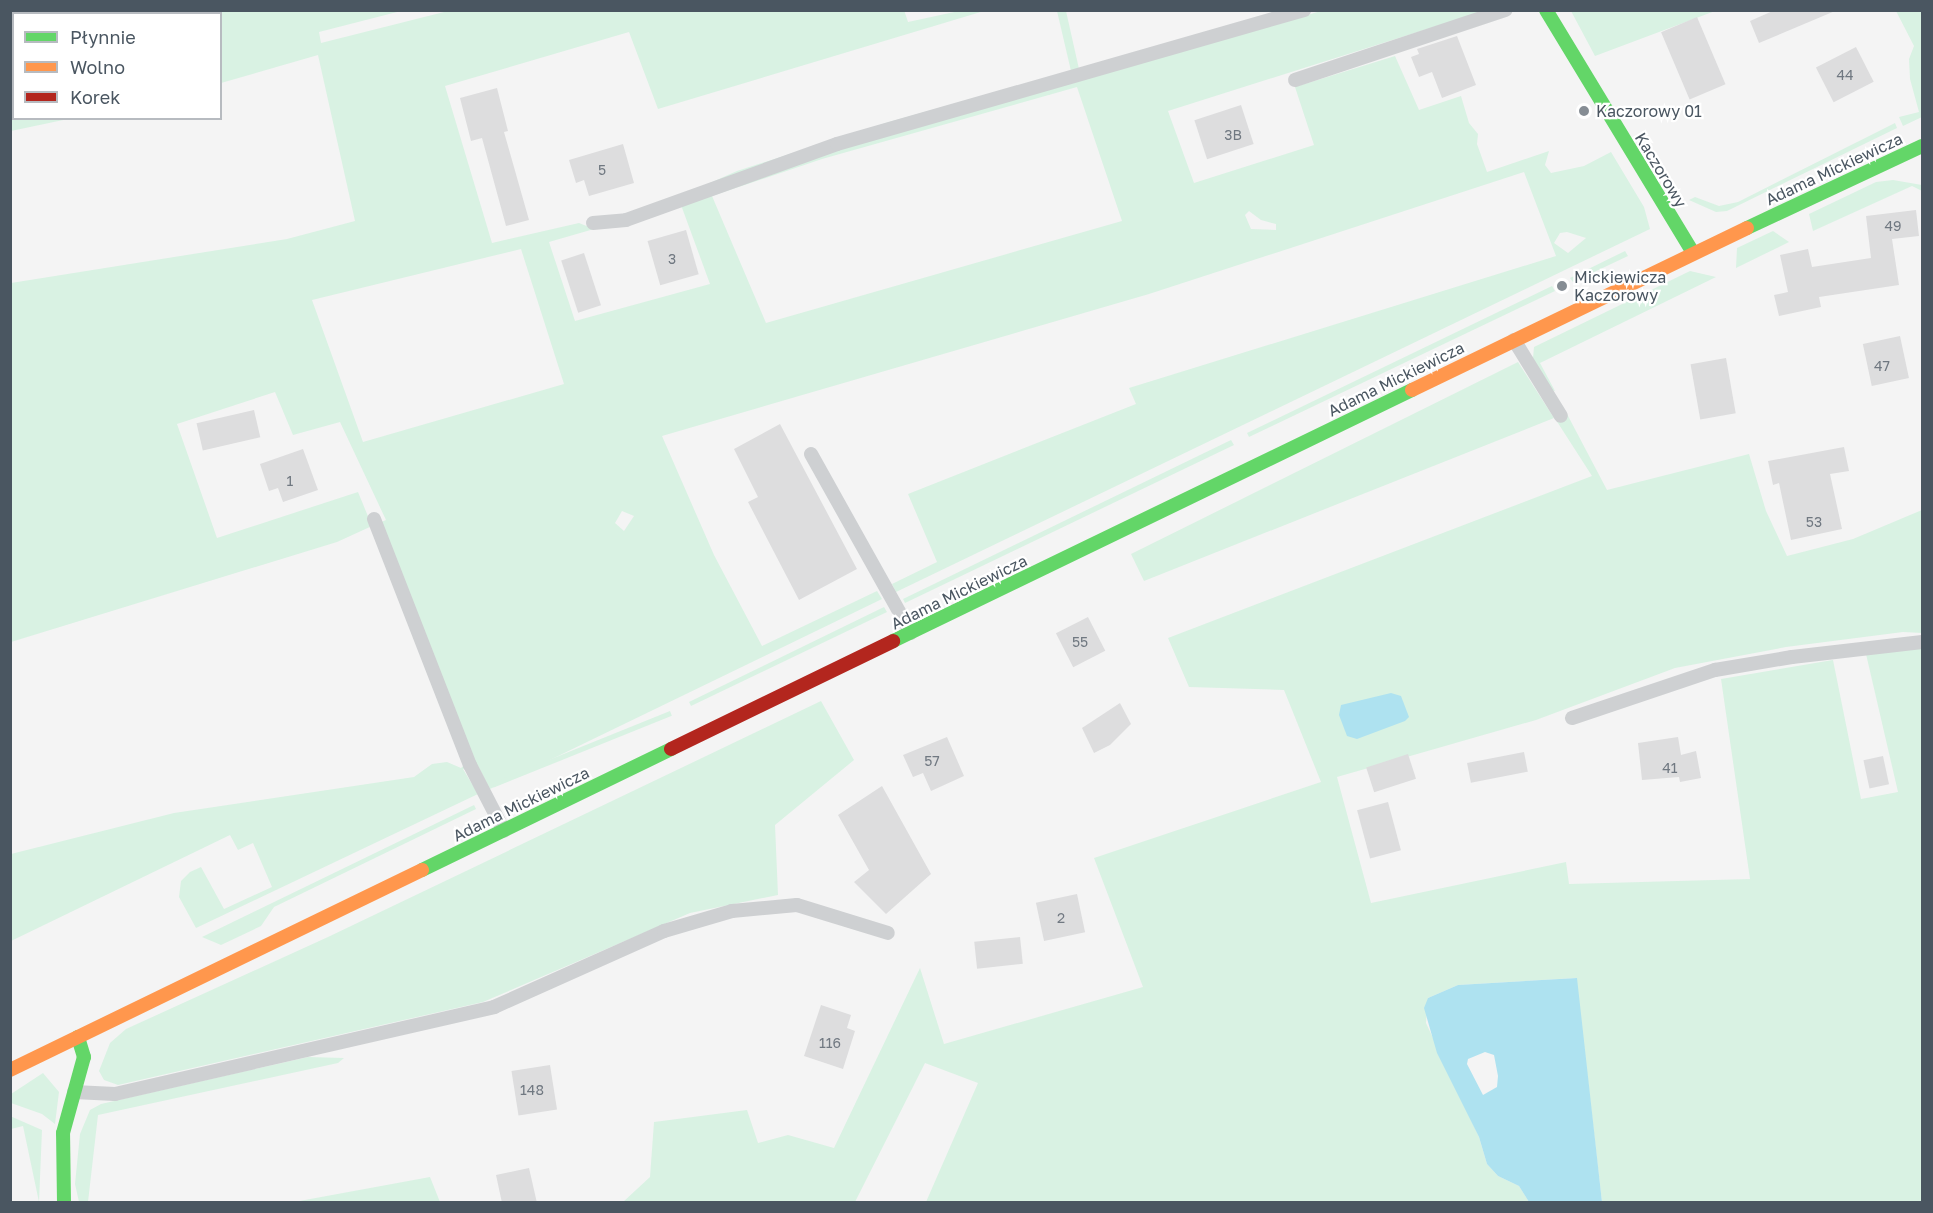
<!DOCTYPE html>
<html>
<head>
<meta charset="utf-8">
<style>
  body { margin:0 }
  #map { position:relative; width:1933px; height:1213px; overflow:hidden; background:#f4f4f4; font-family:"Golos Text",sans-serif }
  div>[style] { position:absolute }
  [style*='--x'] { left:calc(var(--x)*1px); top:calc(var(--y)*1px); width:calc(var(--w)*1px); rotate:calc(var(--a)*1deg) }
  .green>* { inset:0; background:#d9f2e3; transform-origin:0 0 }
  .water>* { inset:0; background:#aee2f0 }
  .building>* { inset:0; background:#ddddde; transform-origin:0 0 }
  .lane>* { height:14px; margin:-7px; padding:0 7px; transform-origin:7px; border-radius:7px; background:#ced0d2 }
  .fast>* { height:14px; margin:-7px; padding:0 7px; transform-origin:7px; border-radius:7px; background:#63d668 }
  .slow>* { height:14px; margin:-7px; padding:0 7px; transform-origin:7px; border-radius:7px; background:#ff974d }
  .jam>* { height:14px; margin:-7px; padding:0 7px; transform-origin:7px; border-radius:7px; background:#b3261e }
  .dots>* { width:16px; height:16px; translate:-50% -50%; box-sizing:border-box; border:3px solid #fff; border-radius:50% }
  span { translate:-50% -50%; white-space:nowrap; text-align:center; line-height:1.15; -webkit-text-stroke:4.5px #fff; paint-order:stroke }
  .number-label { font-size:14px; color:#707881 }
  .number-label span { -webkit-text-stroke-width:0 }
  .poi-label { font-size:16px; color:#4a5661 }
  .left { translate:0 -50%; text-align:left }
  .street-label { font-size:16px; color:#4a5661 }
  .frame { position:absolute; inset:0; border:12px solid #4a5661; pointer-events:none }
  .legend { position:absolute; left:12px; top:12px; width:210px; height:108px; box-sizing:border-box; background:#fff; border:2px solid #b7bbc0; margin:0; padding:8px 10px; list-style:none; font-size:18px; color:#4a5661 }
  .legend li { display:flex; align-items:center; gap:12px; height:30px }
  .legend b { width:30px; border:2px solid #b7bbc0 }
</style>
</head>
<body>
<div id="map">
  <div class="green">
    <i style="clip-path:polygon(evenodd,904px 10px,908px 22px,959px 11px,984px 11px,658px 109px,629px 32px,445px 86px,492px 243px,579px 223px,594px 229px,549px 242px,575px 321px,710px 284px,681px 205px,834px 151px,1321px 11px,1484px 11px,1168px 111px,1194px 183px,1314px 145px,1295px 87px,1395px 56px,1419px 110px,1461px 96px,1469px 123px,1478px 134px,1477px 144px,1487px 172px,1549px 151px,1545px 165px,1551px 173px,1584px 166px,1611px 152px,1644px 207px,1650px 229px,896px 592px,892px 584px,937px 562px,908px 494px,1136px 404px,1129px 388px,1556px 256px,1524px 172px,1149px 294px,662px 436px,714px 555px,762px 646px,877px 591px,882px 599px,490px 789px,478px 766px,463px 769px,478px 794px,196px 928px,179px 897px,181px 881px,190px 872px,201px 867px,224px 909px,272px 887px,253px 843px,238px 850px,230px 835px,11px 941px,11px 854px,174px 813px,414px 777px,432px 764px,447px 762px,461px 768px,464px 765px,372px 526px,337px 542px,11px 642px,11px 283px,287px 239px,355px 221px,318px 55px,221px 83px,220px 14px,167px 11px,401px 11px,319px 32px,321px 43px,448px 11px,904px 10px,1077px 87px,1122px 221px,766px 323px,712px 196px,822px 159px,1077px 87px,904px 10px,1249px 211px,1261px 220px,1276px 224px,1276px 230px,1251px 229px,1245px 215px,1249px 211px,904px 10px,1567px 232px,1586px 238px,1568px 253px,1554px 243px,1560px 233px,1567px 232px,904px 10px,521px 249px,564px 384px,363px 442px,312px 300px,521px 249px,904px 10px,275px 392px,293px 435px,340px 422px,386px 520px,372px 526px,358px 492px,217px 538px,177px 424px,275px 392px,904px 10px,622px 511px,634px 516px,624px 531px,615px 523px,622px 511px)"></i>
    <i style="clip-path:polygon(10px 11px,11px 10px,78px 11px,14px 14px,11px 28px)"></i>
    <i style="clip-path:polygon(1057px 11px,1066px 11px,1079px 69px,1132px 56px,838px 140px,694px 190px,737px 171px,889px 122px,1071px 71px)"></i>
    <i style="clip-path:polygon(1571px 11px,1715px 11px,1595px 56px)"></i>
    <i style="clip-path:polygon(1896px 11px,1922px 11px,1922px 117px,1903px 126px,1899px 117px,1919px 112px,1910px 79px,1909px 59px,1914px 46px)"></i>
    <i style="clip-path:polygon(11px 109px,13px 109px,14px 118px,68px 119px,11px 131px)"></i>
    <i style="clip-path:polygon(1895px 123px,1897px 128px,1727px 211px,1716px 212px,1689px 200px,1695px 197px,1719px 206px,1738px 202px)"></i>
    <i style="clip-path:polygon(1893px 180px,1922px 185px,1922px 191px,1912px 186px,1813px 231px,1809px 214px,1876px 182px)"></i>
    <i style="clip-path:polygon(1773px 231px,1789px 242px,1736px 268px,1737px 248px)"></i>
    <i style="clip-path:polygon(1625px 251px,1628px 256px,1573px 282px,1570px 278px)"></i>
    <i style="clip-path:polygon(1690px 271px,1716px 277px,1540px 363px,1555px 391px,1551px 390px,1533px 358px,1534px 347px)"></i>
    <i style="clip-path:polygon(1552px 286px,1555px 291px,1249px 437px,1247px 433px)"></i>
    <i style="clip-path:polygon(1518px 362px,1554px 418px,1144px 581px,1131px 554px)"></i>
    <i style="clip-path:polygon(1567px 414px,1607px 490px,1749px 454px,1766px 511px,1787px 556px,1853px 539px,1922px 510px,1922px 633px,1903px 632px,1786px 647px,1675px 668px,1536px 720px,1337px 777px,1371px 903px,1566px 862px,1569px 884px,1750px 879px,1721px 679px,1833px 660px,1861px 799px,1898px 792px,1866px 654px,1922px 648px,1922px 1202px,1602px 1202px,1576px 978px,1458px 985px,1428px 998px,1426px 1023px,1479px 1137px,1487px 1164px,1498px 1176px,1519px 1186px,1529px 1202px,926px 1202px,978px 1083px,925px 1063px,855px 1202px,623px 1202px,650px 1177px,654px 1122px,747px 1110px,758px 1143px,788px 1135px,834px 1148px,920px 968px,944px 1044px,1143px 987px,1094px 858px,1321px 782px,1284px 690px,1189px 687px,1168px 638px,1592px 476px,1556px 420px)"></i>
    <i style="clip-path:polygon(1231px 440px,1234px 445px,905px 603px,903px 599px)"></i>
    <i style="clip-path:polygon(884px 607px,887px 612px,691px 706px,689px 702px)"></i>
    <i style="clip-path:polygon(821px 701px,854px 760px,775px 825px,778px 895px,690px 913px,483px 1002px,118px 1085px,104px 1080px,99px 1071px,110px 1043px,126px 1029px,328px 937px)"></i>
    <i style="left:670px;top:711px;width:5px;height:192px;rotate:68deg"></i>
    <i style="clip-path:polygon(474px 805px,476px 809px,274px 907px,261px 926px,221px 945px,202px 937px)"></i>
    <i style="clip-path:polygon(308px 1057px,344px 1058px,338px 1063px,98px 1115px,88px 1202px,79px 1202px,75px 1184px,80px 1134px,90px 1110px,101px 1104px)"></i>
    <i style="clip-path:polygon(43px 1073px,59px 1092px,55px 1124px,42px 1114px,11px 1103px,11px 1094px)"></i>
    <i style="clip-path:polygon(10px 1116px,42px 1130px,39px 1202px,23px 1126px,11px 1129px)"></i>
    <i style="clip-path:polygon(430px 1177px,440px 1202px,294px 1202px)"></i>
  </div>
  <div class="water">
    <i style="clip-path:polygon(1391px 693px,1401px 696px,1409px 717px,1405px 721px,1357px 739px,1347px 736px,1339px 715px,1341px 705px)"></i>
    <i style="clip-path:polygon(evenodd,1577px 978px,1602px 1202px,1529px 1202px,1519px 1186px,1498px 1176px,1487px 1164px,1479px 1137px,1437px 1053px,1424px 1008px,1428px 998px,1458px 985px,1577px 978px,1485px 1052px,1494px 1055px,1498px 1076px,1497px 1087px,1483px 1095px,1467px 1064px,1468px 1059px,1485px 1052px)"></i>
  </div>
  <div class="building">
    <i style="clip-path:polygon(1775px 10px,1835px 10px,1835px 11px,1759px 43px,1750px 21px)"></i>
    <i style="left:1697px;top:17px;width:73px;height:39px;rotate:67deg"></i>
    <i style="clip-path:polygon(1457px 36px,1476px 85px,1442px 98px,1432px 72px,1419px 77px,1411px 57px,1419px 54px,1417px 49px)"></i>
    <i style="left:1856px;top:47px;width:39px;height:45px;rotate:63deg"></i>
    <i style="clip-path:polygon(497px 88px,508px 131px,504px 132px,529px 220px,506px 226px,482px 138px,471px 141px,460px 98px)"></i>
    <i style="left:1241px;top:105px;width:41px;height:49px;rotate:72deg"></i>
    <i style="clip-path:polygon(623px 144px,634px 183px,589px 196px,584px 180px,576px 183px,569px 160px)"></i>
    <i style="clip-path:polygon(1916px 210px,1919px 236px,1892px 239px,1899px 285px,1819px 297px,1821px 307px,1779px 316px,1774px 295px,1788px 292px,1780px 255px,1808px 249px,1812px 267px,1871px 258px,1866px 216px)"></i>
    <i style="left:686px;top:230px;width:46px;height:40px;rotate:74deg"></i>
    <i style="left:584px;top:253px;width:55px;height:24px;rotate:72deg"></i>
    <i style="left:1900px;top:336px;width:43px;height:38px;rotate:78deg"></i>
    <i style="left:1726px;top:358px;width:56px;height:36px;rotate:80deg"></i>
    <i style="left:254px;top:410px;width:28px;height:59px;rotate:77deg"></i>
    <i style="clip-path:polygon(780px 424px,857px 569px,799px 600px,748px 502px,758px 497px,734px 449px)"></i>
    <i style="clip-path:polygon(1844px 447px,1849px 471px,1830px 474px,1842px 529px,1791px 540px,1779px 483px,1773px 485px,1768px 461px)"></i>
    <i style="clip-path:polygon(303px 449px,318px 490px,283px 502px,278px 488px,269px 491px,260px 464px)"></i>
    <i style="left:1088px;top:617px;width:38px;height:36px;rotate:63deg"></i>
    <i style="clip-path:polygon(1120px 703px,1131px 724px,1110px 745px,1094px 753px,1082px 728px)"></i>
    <i style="clip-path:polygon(947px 737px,964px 776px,931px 791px,923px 773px,913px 777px,903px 755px)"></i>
    <i style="clip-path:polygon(1678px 737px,1681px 755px,1696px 751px,1701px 778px,1680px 782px,1679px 777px,1642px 780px,1638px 743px)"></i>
    <i style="left:1524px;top:752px;width:20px;height:58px;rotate:79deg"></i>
    <i style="left:1408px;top:754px;width:26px;height:44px;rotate:72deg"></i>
    <i style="left:1883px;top:756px;width:29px;height:20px;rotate:78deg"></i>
    <i style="clip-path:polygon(882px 786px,931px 874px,886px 914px,854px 882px,869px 870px,838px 815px)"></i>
    <i style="left:1388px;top:802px;width:50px;height:32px;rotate:75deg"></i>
    <i style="left:1077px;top:894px;width:39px;height:42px;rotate:78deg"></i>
    <i style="left:1020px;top:937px;width:27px;height:46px;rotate:84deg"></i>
    <i style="clip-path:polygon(821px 1005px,851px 1015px,847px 1028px,855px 1031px,843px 1069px,804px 1056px)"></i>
    <i style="left:550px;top:1065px;width:45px;height:39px;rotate:81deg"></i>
    <i style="clip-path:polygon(529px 1168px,537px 1203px,502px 1203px,496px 1175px)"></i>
  </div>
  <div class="lane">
    <i style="--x:1295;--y:80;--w:222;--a:-18.4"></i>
    <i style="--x:593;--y:223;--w:33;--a:-5"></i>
    <i style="--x:626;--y:220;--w:224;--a:-19.8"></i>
    <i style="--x:837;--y:144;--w:486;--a:-16"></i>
    <i style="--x:1514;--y:340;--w:89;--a:58.3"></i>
    <i style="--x:811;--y:454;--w:205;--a:60.8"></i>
    <i style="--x:374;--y:519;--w:264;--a:68.7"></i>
    <i style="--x:470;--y:765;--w:74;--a:62.7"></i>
    <i style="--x:1572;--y:718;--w:151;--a:-18.6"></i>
    <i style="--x:1715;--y:670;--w:78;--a:-9.6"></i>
    <i style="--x:1792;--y:657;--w:131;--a:-6.6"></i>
    <i style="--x:74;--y:1092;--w:41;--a:2.8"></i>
    <i style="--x:115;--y:1094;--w:389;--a:-12.9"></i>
    <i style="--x:494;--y:1007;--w:186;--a:-24.1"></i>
    <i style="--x:664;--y:931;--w:71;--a:-16.4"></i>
    <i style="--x:732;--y:911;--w:65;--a:-5.3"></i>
    <i style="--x:797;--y:905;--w:95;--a:17.1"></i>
  </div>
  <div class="fast">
    <i style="--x:1546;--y:10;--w:284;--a:58.8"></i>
    <i style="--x:1747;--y:228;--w:193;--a:-25.1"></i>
    <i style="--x:893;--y:641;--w:577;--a:-25.81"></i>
    <i style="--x:422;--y:870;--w:277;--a:-25.9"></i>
    <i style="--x:64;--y:1202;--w:69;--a:-90.8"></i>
    <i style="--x:63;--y:1133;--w:79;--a:-74.6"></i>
    <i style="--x:84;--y:1057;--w:21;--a:-107"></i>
  </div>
  <div class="slow">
    <i style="--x:1412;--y:390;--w:372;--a:-25.8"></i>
    <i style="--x:10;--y:1070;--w:458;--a:-25.9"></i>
  </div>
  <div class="jam">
    <i style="--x:671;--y:749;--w:247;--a:-25.9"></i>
  </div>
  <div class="dots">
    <i style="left:1584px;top:111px;background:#868d94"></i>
    <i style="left:1562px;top:286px;background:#868d94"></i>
  </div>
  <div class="number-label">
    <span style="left:1845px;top:75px">44</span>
    <span style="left:1233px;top:135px">3B</span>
    <span style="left:602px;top:170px">5</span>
    <span style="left:1893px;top:226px">49</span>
    <span style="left:672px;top:259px">3</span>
    <span style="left:1882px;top:366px">47</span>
    <span style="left:290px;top:481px">1</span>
    <span style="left:1814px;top:522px">53</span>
    <span style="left:1080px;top:642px">55</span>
    <span style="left:932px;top:761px">57</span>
    <span style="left:1670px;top:768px">41</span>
    <span style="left:1061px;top:918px">2</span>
    <span style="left:830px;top:1043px">116</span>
    <span style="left:532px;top:1090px">148</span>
  </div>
  <div class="poi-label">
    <span class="left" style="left:1596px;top:111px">Kaczorowy 01</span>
    <span class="left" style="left:1574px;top:286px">Mickiewicza<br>Kaczorowy</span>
  </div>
  <div class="street-label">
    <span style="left:1834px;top:169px;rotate:-25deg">Adama Mickiewicza</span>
    <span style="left:1661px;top:170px;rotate:59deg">Kaczorowy</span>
    <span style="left:1396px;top:379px;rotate:-26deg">Adama Mickiewicza</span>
    <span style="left:959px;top:592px;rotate:-26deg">Adama Mickiewicza</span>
    <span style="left:521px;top:804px;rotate:-26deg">Adama Mickiewicza</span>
  </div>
  <div class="frame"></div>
  <ul class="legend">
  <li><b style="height:8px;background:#63d668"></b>Płynnie</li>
  <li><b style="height:8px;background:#ff974d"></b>Wolno</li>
  <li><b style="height:8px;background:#b3261e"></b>Korek</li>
  </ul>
</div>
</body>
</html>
